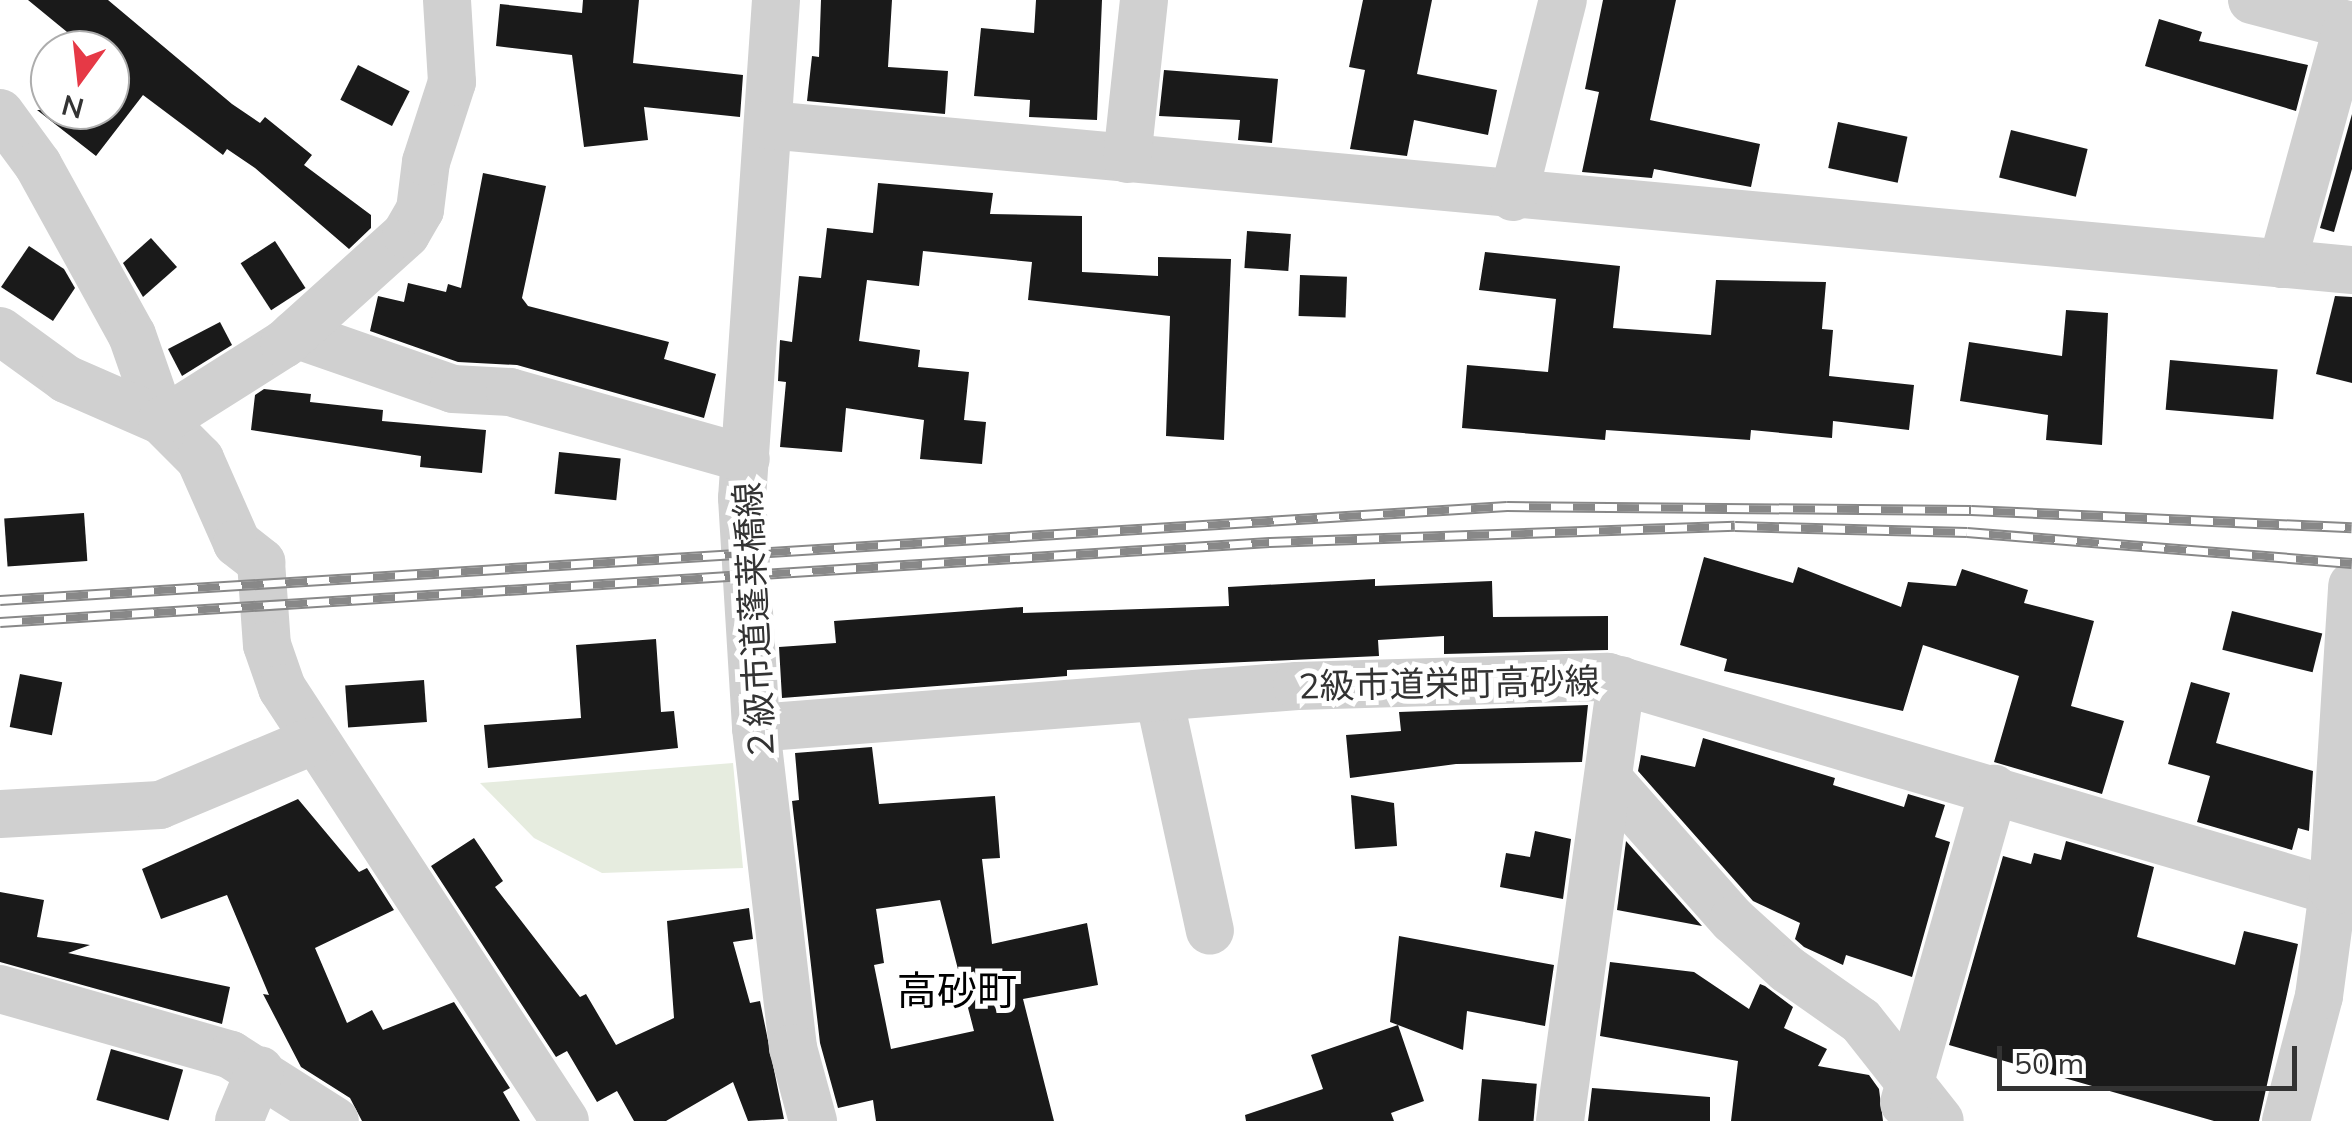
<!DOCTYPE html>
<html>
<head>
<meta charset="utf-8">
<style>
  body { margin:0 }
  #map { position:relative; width:2352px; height:1121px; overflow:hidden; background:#fff; font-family:Mulish,"Noto Sans JP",sans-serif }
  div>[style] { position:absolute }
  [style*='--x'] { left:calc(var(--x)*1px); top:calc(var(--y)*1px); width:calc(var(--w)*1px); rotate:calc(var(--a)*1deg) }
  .green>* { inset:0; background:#e6ecdf }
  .building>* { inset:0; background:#1a1a1a; transform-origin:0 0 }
  .minor>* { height:48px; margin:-24px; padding:0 24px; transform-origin:24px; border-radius:24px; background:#d0d0d0 }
  .rail>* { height:11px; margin-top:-5.5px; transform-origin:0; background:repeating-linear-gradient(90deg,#fff 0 22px,#888 0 44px); box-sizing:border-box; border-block:2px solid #888 }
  span { translate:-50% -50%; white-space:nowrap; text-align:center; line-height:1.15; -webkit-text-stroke:10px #fff; paint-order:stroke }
  .street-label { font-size:35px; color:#333 }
  .quarter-label { font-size:40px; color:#000 }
  .north { position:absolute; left:30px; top:30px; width:100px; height:100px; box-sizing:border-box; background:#fff; border:2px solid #adadad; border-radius:50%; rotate:195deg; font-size:28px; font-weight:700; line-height:40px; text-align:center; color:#333 }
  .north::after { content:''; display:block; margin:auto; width:35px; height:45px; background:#e63946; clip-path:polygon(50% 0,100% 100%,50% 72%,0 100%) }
  .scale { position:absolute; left:1997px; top:1046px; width:300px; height:45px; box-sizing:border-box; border:5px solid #333; border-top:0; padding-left:12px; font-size:30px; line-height:35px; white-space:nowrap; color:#333; -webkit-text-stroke:8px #fff; paint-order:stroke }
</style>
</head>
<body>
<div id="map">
  <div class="green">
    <i style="clip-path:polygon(733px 763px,743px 868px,602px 873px,534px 838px,480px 783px)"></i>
  </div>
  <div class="building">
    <i style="clip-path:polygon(28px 0,108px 0,232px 104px,260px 123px,265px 117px,312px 155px,304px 165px,371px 215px,371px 228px,349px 249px,255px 168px,227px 149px,223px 155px,143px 95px,96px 156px,37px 110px,110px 110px,110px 50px,89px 50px)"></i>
    <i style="clip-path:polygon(583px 0,639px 0,633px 63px,743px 75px,740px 117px,644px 107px,648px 140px,584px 147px,572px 55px,496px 46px,500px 4px,582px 13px)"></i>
    <i style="clip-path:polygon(821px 0,892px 0,888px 67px,948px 71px,945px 114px,807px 101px,812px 56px,819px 57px)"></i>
    <i style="clip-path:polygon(1036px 0,1102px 0,1097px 120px,1029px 117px,1030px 100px,974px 96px,981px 28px,1034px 33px)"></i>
    <i style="clip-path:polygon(1363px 0,1432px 0,1417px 74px,1497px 90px,1488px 135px,1414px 120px,1407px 156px,1350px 149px,1365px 70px,1349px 67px)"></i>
    <i style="clip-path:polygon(1603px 0,1676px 0,1650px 120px,1760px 144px,1751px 187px,1654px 169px,1652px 178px,1582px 172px,1599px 92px,1585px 89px)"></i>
    <i style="clip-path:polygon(2159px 19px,2202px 32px,2199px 41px,2308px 65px,2296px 111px,2145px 66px)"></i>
    <i style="left:358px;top:65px;width:58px;height:39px;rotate:27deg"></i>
    <i style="clip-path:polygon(1164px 70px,1278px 79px,1272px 143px,1238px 140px,1240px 120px,1159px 116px)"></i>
    <i style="clip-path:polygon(2352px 114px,2352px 169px,2334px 232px,2320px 228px)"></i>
    <i style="left:1838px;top:122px;width:71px;height:47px;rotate:12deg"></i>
    <i style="left:2011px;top:130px;width:79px;height:49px;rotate:14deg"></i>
    <i style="clip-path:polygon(483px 173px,546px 186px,522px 298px,528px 306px,669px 342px,664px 359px,716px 374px,704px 418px,517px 365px,458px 362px,370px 331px,378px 296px,404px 302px,408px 283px,446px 292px,448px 284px,461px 288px)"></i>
    <i style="clip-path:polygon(878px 183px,993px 193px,990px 214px,1082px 216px,1082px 272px,1158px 276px,1158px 257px,1231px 259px,1224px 440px,1166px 436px,1170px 316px,1028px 300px,1032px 262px,923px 251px,919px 286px,867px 280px,859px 341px,920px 350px,918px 367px,969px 372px,964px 420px,986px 422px,982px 464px,920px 459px,924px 420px,846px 408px,842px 452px,780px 447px,786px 382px,778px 381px,780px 340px,792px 342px,799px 276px,821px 278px,827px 228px,873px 233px)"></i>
    <i style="left:1247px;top:231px;width:44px;height:37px;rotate:4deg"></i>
    <i style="clip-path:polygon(151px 238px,177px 267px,143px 297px,123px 263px)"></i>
    <i style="left:275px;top:241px;width:56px;height:41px;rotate:57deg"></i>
    <i style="clip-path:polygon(29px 246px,64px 269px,75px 288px,53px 321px,1px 287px)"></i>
    <i style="clip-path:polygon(1485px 252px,1620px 266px,1613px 328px,1711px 335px,1716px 280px,1826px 282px,1822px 329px,1833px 330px,1829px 376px,1914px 385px,1909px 430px,1833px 421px,1832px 438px,1751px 430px,1750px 440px,1606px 430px,1605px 440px,1462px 428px,1467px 365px,1548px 372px,1556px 299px,1479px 290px)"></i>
    <i style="left:1300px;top:275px;width:47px;height:41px;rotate:2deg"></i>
    <i style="clip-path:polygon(2335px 296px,2352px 297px,2352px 383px,2316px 374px)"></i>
    <i style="clip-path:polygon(2066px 310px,2108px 313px,2102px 445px,2046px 440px,2048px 415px,1960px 401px,1969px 342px,2062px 356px)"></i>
    <i style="clip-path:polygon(220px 322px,232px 345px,182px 376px,168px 349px)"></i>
    <i style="left:2170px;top:360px;width:108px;height:50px;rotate:5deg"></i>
    <i style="clip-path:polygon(264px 389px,311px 394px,310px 402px,383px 410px,382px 421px,486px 430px,482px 473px,420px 467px,421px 456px,251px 430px,255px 395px)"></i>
    <i style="left:559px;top:452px;width:62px;height:42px;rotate:6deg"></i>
    <i style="left:84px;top:513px;width:48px;height:80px;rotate:86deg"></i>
    <i style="clip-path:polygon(1704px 557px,1793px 583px,1798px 567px,1901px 607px,1908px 582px,1956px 586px,1962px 569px,2028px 590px,2024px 603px,2094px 621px,2071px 706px,2124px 721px,2102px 794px,1994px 762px,2019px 676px,1923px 645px,1903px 711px,1724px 671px,1727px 659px,1680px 645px)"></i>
    <i style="clip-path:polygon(1375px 579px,1375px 586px,1492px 581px,1493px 617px,1608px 616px,1608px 650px,1444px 654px,1444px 636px,1378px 640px,1379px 656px,1067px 670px,1067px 676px,782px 698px,779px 647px,836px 643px,834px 621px,1023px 607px,1023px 613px,1229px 606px,1228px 587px)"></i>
    <i style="left:2232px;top:611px;width:93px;height:40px;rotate:14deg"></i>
    <i style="clip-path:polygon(656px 639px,661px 712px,674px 711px,678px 748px,488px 768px,484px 725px,581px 718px,576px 645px)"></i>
    <i style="left:20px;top:674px;width:43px;height:54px;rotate:11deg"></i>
    <i style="left:424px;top:680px;width:42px;height:79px;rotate:86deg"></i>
    <i style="clip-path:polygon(2191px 682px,2230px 693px,2216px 743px,2313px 771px,2309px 831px,2298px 828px,2292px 850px,2197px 822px,2210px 776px,2168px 764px)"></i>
    <i style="clip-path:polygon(1588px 705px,1582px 762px,1456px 764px,1350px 778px,1346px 735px,1401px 731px,1399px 712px)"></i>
    <i style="clip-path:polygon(1703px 738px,1835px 778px,1833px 785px,1904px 807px,1908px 794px,1945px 805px,1935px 837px,1950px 842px,1912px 977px,1846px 955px,1843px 965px,1804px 947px,1795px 939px,1800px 923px,1753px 901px,1638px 771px,1641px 755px,1695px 767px)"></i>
    <i style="clip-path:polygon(evenodd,872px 747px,879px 804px,995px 796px,1000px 858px,982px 859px,992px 944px,1087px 923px,1098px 985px,1023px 999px,1054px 1121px,876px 1121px,873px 1100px,838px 1108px,820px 1043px,792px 801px,799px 800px,795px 753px,872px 747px,940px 900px,974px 1031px,891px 1049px,874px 965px,884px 963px,876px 909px,940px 900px)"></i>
    <i style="clip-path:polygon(1351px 795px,1394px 803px,1397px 846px,1355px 849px)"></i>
    <i style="clip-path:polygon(298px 799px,359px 872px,367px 868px,394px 910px,315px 948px,347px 1023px,372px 1010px,383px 1030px,454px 1002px,510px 1088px,503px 1092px,520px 1121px,362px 1121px,350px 1098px,301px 1067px,263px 994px,269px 995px,227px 895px,161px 919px,142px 869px)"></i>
    <i style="clip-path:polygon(1535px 831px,1571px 839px,1563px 899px,1500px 887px,1506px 853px,1530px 857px)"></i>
    <i style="clip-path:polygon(474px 838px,503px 881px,495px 887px,580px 997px,586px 994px,616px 1045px,674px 1018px,667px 921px,749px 908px,753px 939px,733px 942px,750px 1003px,760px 1001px,784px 1119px,748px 1121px,733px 1082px,666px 1121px,634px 1121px,617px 1091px,597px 1102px,567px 1051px,556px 1057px,431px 866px)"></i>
    <i style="clip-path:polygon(1626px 841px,1702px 926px,1617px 910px)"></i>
    <i style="clip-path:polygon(2066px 841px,2154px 867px,2137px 937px,2235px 965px,2244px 931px,2298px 944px,2259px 1121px,2214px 1121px,1949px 1045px,2003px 856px,2031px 864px,2034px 853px,2061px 860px)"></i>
    <i style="clip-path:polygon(0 892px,44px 900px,37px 937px,90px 945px,68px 953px,230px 987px,222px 1024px,0 962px)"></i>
    <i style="clip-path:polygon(1399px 936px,1554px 965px,1545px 1026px,1467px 1011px,1463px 1050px,1398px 1025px,1424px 1101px,1391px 1113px,1394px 1121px,1246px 1121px,1245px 1115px,1323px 1089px,1311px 1055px,1398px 1025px,1390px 1022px)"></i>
    <i style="clip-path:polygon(1610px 962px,1694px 972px,1749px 1009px,1760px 984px,1765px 986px,1793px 1007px,1784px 1028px,1827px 1049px,1818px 1066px,1869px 1075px,1879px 1089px,1883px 1121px,1731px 1121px,1738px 1061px,1600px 1036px)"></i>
    <i style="left:111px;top:1049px;width:75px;height:53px;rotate:16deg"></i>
    <i style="left:1482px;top:1079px;width:55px;height:42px;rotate:5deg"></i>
    <i style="clip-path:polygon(1592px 1088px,1710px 1097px,1710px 1121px,1588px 1121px)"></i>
  </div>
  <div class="minor">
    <i style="--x:776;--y:0;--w:499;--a:93.9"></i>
    <i style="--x:742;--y:498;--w:230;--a:86.5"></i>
    <i style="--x:756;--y:728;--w:322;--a:83.4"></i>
    <i style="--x:793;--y:1048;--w:76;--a:74.7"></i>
    <i style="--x:2252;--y:0;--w:103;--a:14.6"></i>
    <i style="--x:0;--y:113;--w:64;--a:53.8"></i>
    <i style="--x:38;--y:165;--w:194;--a:61.1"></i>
    <i style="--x:132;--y:335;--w:91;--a:70.8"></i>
    <i style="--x:768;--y:125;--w:1591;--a:5.23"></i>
    <i style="--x:1127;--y:159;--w:160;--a:-83.9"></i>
    <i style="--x:1513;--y:197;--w:203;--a:-75.8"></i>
    <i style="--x:2282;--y:264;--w:248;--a:-74.6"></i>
    <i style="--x:0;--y:331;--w:82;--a:36"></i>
    <i style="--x:66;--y:379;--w:105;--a:23.6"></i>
    <i style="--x:162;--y:421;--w:54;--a:45"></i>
    <i style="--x:200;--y:459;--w:92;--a:66.2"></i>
    <i style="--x:237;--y:543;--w:31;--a:38"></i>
    <i style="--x:261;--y:562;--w:83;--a:85.9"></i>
    <i style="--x:267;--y:645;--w:46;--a:70.8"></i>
    <i style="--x:282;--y:688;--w:517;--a:56.83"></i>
    <i style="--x:295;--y:334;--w:167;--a:19.2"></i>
    <i style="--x:453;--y:389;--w:57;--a:3"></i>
    <i style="--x:510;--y:392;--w:245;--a:15.8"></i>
    <i style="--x:162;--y:421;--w:144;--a:-32.3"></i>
    <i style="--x:284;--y:344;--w:164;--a:-42"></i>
    <i style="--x:406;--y:234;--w:28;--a:-60"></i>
    <i style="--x:420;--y:210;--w:48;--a:-82.9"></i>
    <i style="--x:426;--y:162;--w:84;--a:-72"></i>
    <i style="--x:452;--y:82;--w:82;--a:-93.5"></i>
    <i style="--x:1159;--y:697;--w:239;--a:77.7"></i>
    <i style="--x:756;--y:728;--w:543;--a:-4.44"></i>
    <i style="--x:1297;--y:686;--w:311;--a:-1.7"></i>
    <i style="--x:1608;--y:677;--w:776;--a:16.47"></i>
    <i style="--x:1609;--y:780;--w:187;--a:48.5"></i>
    <i style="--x:1733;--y:920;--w:73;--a:42.2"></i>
    <i style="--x:1787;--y:969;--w:90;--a:35.1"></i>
    <i style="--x:1861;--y:1021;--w:127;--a:51.7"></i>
    <i style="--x:0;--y:814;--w:160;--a:-3.2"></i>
    <i style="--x:160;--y:805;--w:165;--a:-22.8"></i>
    <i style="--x:0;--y:989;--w:240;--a:15.9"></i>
    <i style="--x:231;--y:1055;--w:123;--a:32.4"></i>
    <i style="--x:1904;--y:1103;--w:327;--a:-74"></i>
    <i style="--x:239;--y:1121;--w:55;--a:-67.6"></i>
    <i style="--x:1560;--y:1121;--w:445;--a:-82.1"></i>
    <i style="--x:2286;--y:1121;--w:129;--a:-75.2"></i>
    <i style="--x:2319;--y:996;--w:106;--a:-82.4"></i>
    <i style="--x:2333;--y:891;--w:306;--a:-86.4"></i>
  </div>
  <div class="rail">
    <i style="--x:0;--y:600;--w:1510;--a:-3.57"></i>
    <i style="--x:1507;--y:506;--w:464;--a:0.5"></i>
    <i style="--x:1971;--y:510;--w:381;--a:2.6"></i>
    <i style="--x:0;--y:622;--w:1272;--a:-3.61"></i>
    <i style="--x:1269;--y:542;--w:466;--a:-2"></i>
    <i style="--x:1735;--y:526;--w:232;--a:1.5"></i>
    <i style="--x:1967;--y:532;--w:386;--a:4.6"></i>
  </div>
  <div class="street-label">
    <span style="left:754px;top:622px;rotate:-93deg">２級市道蓬莱橋線</span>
    <span style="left:1449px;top:683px;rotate:-1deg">2級市道栄町高砂線</span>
  </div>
  <div class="quarter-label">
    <span style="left:957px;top:990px">高砂町</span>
  </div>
  <div class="north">N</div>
  <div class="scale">50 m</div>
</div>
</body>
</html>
